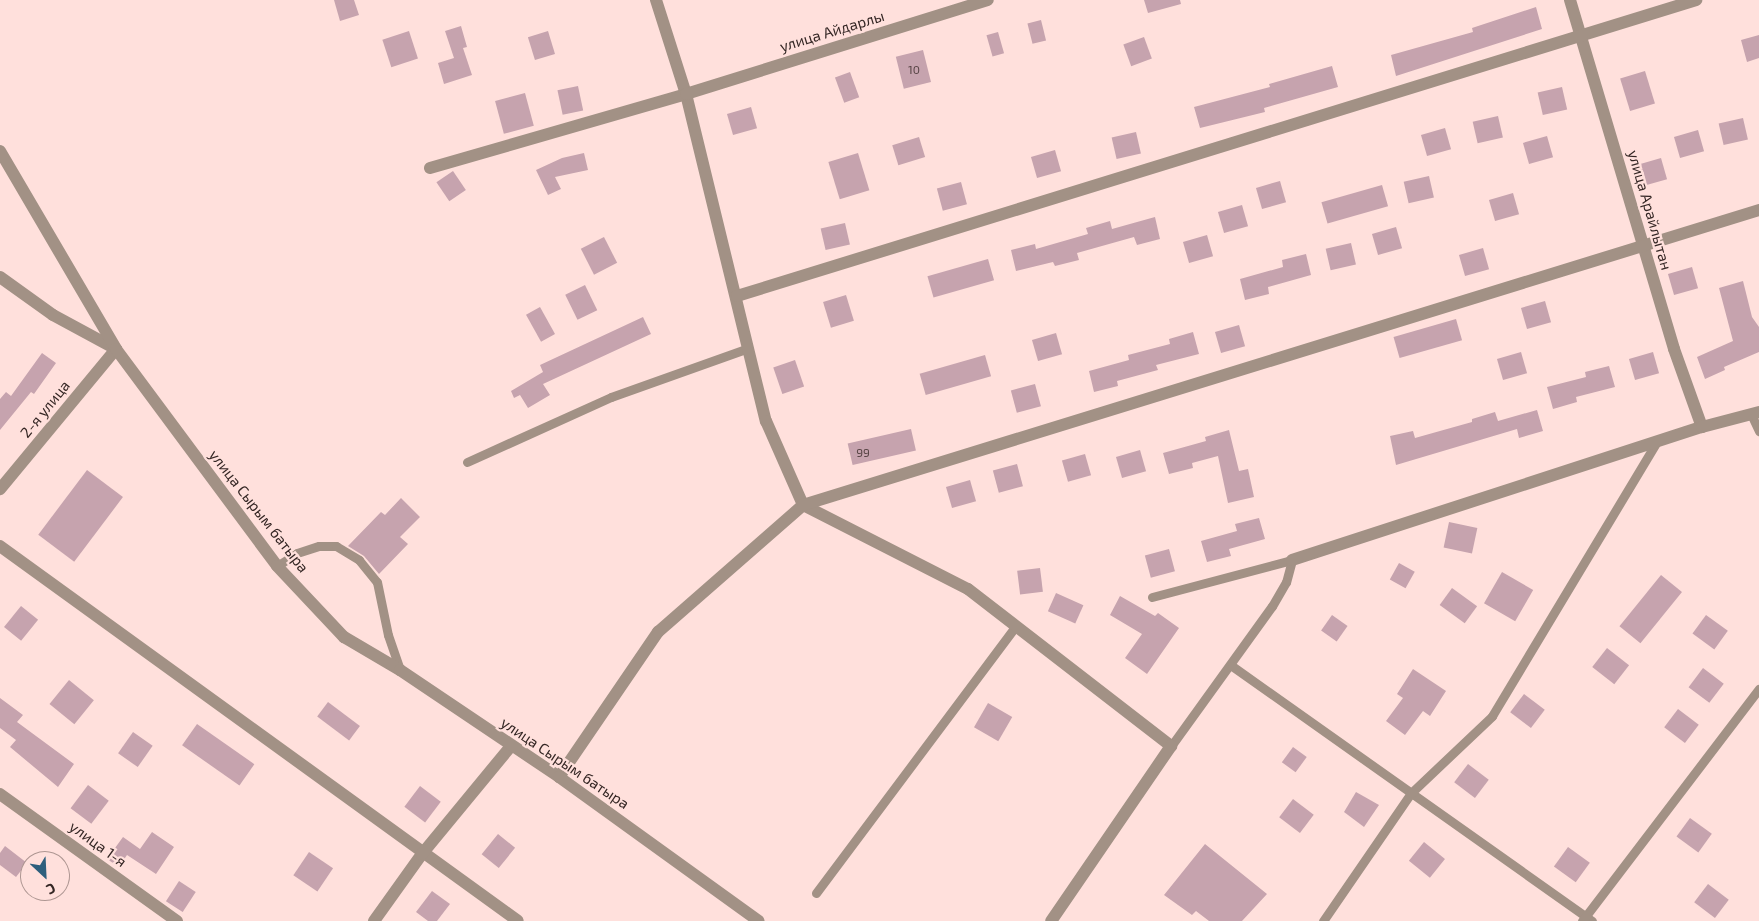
<!DOCTYPE html>
<html>
<head>
<meta charset="utf-8">
<style>
  body { margin:0 }
  #map { position:relative; width:1759px; height:921px; overflow:hidden; background:#ffe0dc; font-family:"Exo 2",sans-serif }
  div>[style] { position:absolute }
  [style*='--x'] { left:calc(var(--x)*1px); top:calc(var(--y)*1px); width:calc(var(--w)*1px); rotate:calc(var(--a)*1deg) }
  .building>* { inset:0; background:#c6a3ae; transform-origin:0 0 }
  .service>* { height:9px; margin:-4.5px; padding:0 4.5px; transform-origin:4.5px; border-radius:4.5px; background:#a29185 }
  .minor>* { height:12px; margin:-6px; padding:0 6px; transform-origin:6px; border-radius:6px; background:#a29185 }
  .tertiary>* { height:12px; margin:-6px; padding:0 6px; transform-origin:6px; border-radius:6px; background:#a29185 }
  span { translate:-50% -50%; white-space:nowrap; text-align:center; line-height:1.15; -webkit-text-stroke:4.5px #ffe0dc; paint-order:stroke }
  .number-label { font-size:12px; color:#584546 }
  .number-label span { -webkit-text-stroke-width:0 }
  .street-label { font-size:15px; color:#342624 }
  .north { position:absolute; left:20px; top:851px; width:50px; height:50px; box-sizing:border-box; background:#ffe0dc; border:1px solid #ae9692; border-radius:50%; rotate:155deg; font-size:14px; font-weight:700; line-height:20px; text-align:center; color:#342624 }
  .north::after { content:''; display:block; margin:auto; width:18px; height:22px; background:#2e5f7d; clip-path:polygon(50% 0,100% 100%,50% 72%,0 100%) }
</style>
</head>
<body>
<div id="map">
  <div class="building">
    <i style="clip-path:polygon(334px 0,354px 0,359px 15px,340px 21px)"></i>
    <i style="clip-path:polygon(1144px 0,1180px 0,1181px 4px,1148px 13px)"></i>
    <i style="clip-path:polygon(1536px 7px,1542px 29px,1396px 76px,1391px 55px,1473px 32px,1472px 28px)"></i>
    <i style="left:1041px;top:20px;width:21px;height:14px;rotate:76deg"></i>
    <i style="clip-path:polygon(461px 26px,467px 47px,463px 48px,472px 75px,444px 84px,438px 63px,454px 58px,445px 31px)"></i>
    <i style="left:409px;top:31px;width:29px;height:28px;rotate:72deg"></i>
    <i style="left:548px;top:31px;width:24px;height:21px;rotate:73deg"></i>
    <i style="left:998px;top:32px;width:22px;height:12px;rotate:74deg"></i>
    <i style="clip-path:polygon(1759px 35px,1759px 58px,1747px 62px,1741px 40px)"></i>
    <i style="left:1144px;top:37px;width:23px;height:22px;rotate:70deg"></i>
    <i style="left:923px;top:50px;width:33px;height:28px;rotate:76deg"></i>
    <i style="clip-path:polygon(1332px 66px,1338px 87px,1264px 108px,1265px 112px,1200px 128px,1194px 107px,1270px 87px,1269px 84px)"></i>
    <i style="left:1645px;top:71px;width:34px;height:26px;rotate:73deg"></i>
    <i style="left:850px;top:72px;width:27px;height:16px;rotate:70deg"></i>
    <i style="left:578px;top:86px;width:25px;height:21px;rotate:78deg"></i>
    <i style="left:1562px;top:87px;width:23px;height:25px;rotate:77deg"></i>
    <i style="left:525px;top:93px;width:34px;height:31px;rotate:75deg"></i>
    <i style="left:751px;top:107px;width:22px;height:25px;rotate:74deg"></i>
    <i style="left:1498px;top:116px;width:22px;height:26px;rotate:77deg"></i>
    <i style="left:1743px;top:118px;width:22px;height:25px;rotate:77deg"></i>
    <i style="left:1445px;top:128px;width:22px;height:25px;rotate:74deg"></i>
    <i style="left:1698px;top:130px;width:22px;height:25px;rotate:74deg"></i>
    <i style="left:1136px;top:132px;width:22px;height:25px;rotate:77deg"></i>
    <i style="left:1547px;top:136px;width:22px;height:25px;rotate:74deg"></i>
    <i style="left:919px;top:137px;width:21px;height:28px;rotate:73deg"></i>
    <i style="left:1055px;top:150px;width:22px;height:25px;rotate:74deg"></i>
    <i style="clip-path:polygon(584px 153px,588px 170px,555px 177px,561px 189px,548px 195px,536px 170px,562px 158px)"></i>
    <i style="left:858px;top:153px;width:39px;height:31px;rotate:73deg"></i>
    <i style="left:1661px;top:158px;width:22px;height:25px;rotate:74deg"></i>
    <i style="left:453px;top:171px;width:23px;height:20px;rotate:56deg"></i>
    <i style="left:1429px;top:176px;width:22px;height:26px;rotate:77deg"></i>
    <i style="left:1280px;top:181px;width:22px;height:25px;rotate:74deg"></i>
    <i style="left:961px;top:182px;width:23px;height:25px;rotate:75deg"></i>
    <i style="left:1382px;top:185px;width:22px;height:63px;rotate:74deg"></i>
    <i style="left:1513px;top:193px;width:22px;height:25px;rotate:74deg"></i>
    <i style="left:1242px;top:205px;width:22px;height:25px;rotate:74deg"></i>
    <i style="clip-path:polygon(1155px 217px,1160px 239px,1137px 245px,1134px 237px,1077px 253px,1079px 260px,1055px 266px,1053px 262px,1016px 271px,1011px 250px,1035px 244px,1036px 249px,1088px 234px,1086px 228px,1110px 221px,1112px 229px)"></i>
    <i style="left:845px;top:223px;width:22px;height:25px;rotate:77deg"></i>
    <i style="left:1396px;top:227px;width:22px;height:25px;rotate:74deg"></i>
    <i style="left:1207px;top:235px;width:22px;height:25px;rotate:74deg"></i>
    <i style="left:604px;top:237px;width:29px;height:26px;rotate:63deg"></i>
    <i style="left:1351px;top:243px;width:22px;height:26px;rotate:77deg"></i>
    <i style="left:1483px;top:248px;width:22px;height:25px;rotate:74deg"></i>
    <i style="clip-path:polygon(1306px 254px,1311px 275px,1268px 287px,1269px 294px,1245px 300px,1240px 279px,1283px 267px,1282px 260px)"></i>
    <i style="left:988px;top:259px;width:22px;height:63px;rotate:74deg"></i>
    <i style="left:1692px;top:267px;width:22px;height:25px;rotate:74deg"></i>
    <i style="clip-path:polygon(1743px 281px,1752px 317px,1759px 327px,1759px 352px,1724px 367px,1725px 370px,1705px 379px,1697px 357px,1733px 341px,1719px 288px)"></i>
    <i style="left:585px;top:285px;width:28px;height:22px;rotate:64deg"></i>
    <i style="left:846px;top:295px;width:27px;height:24px;rotate:73deg"></i>
    <i style="left:1545px;top:301px;width:22px;height:25px;rotate:74deg"></i>
    <i style="left:540px;top:307px;width:31px;height:16px;rotate:61deg"></i>
    <i style="clip-path:polygon(643px 317px,651px 334px,543px 384px,550px 395px,528px 408px,520px 395px,514px 398px,511px 391px,543px 372px,540px 365px)"></i>
    <i style="left:1456px;top:319px;width:22px;height:65px;rotate:74deg"></i>
    <i style="left:1239px;top:325px;width:22px;height:25px;rotate:74deg"></i>
    <i style="clip-path:polygon(1193px 332px,1199px 354px,1156px 365px,1158px 370px,1117px 381px,1118px 386px,1094px 392px,1089px 371px,1129px 360px,1128px 355px,1170px 344px,1169px 339px)"></i>
    <i style="left:1056px;top:333px;width:22px;height:25px;rotate:74deg"></i>
    <i style="left:1521px;top:352px;width:22px;height:25px;rotate:74deg"></i>
    <i style="left:1653px;top:352px;width:22px;height:25px;rotate:74deg"></i>
    <i style="clip-path:polygon(42px 353px,56px 363px,34px 394px,31px 392px,0 430px,0 399px,6px 392px,11px 396px)"></i>
    <i style="left:985px;top:355px;width:22px;height:68px;rotate:74deg"></i>
    <i style="left:795px;top:360px;width:28px;height:23px;rotate:71deg"></i>
    <i style="clip-path:polygon(1609px 366px,1615px 387px,1576px 397px,1577px 402px,1553px 409px,1547px 387px,1586px 377px,1585px 372px)"></i>
    <i style="left:1035px;top:384px;width:23px;height:25px;rotate:75deg"></i>
    <i style="clip-path:polygon(1537px 410px,1543px 431px,1519px 438px,1517px 429px,1396px 465px,1390px 436px,1413px 431px,1415px 438px,1472px 422px,1472px 419px,1495px 412px,1498px 421px)"></i>
    <i style="left:911px;top:429px;width:22px;height:65px;rotate:77deg"></i>
    <i style="clip-path:polygon(1229px 430px,1239px 471px,1248px 469px,1254px 497px,1228px 503px,1218px 456px,1192px 463px,1193px 468px,1169px 474px,1163px 453px,1206px 441px,1205px 437px)"></i>
    <i style="left:1140px;top:450px;width:22px;height:25px;rotate:74deg"></i>
    <i style="left:1085px;top:454px;width:22px;height:24px;rotate:74deg"></i>
    <i style="left:1017px;top:464px;width:23px;height:25px;rotate:75deg"></i>
    <i style="left:87px;top:470px;width:45px;height:81px;rotate:37deg"></i>
    <i style="left:970px;top:480px;width:22px;height:25px;rotate:74deg"></i>
    <i style="clip-path:polygon(401px 498px,420px 517px,400px 537px,408px 544px,379px 574px,364px 556px,348px 546px,381px 512px,385px 515px)"></i>
    <i style="clip-path:polygon(1259px 518px,1265px 539px,1229px 549px,1231px 556px,1207px 562px,1201px 541px,1237px 531px,1235px 524px)"></i>
    <i style="left:1449px;top:522px;width:29px;height:26px;rotate:12deg"></i>
    <i style="left:1169px;top:549px;width:23px;height:25px;rotate:75deg"></i>
    <i style="left:1399px;top:563px;width:18px;height:19px;rotate:29deg"></i>
    <i style="left:1040px;top:568px;width:24px;height:23px;rotate:83deg"></i>
    <i style="left:1502px;top:572px;width:36px;height:36px;rotate:30deg"></i>
    <i style="left:1661px;top:575px;width:27px;height:66px;rotate:39deg"></i>
    <i style="left:1452px;top:588px;width:31px;height:21px;rotate:36deg"></i>
    <i style="left:1056px;top:593px;width:30px;height:20px;rotate:24deg"></i>
    <i style="clip-path:polygon(1120px 596px,1155px 616px,1158px 613px,1179px 628px,1147px 674px,1125px 658px,1142px 634px,1110px 615px)"></i>
    <i style="left:21px;top:606px;width:22px;height:27px;rotate:39deg"></i>
    <i style="left:1332px;top:615px;width:19px;height:19px;rotate:35deg"></i>
    <i style="left:1706px;top:615px;width:27px;height:23px;rotate:36deg"></i>
    <i style="left:1607px;top:648px;width:28px;height:24px;rotate:38deg"></i>
    <i style="left:1703px;top:668px;width:26px;height:24px;rotate:37deg"></i>
    <i style="clip-path:polygon(1413px 669px,1446px 691px,1430px 716px,1423px 711px,1405px 735px,1386px 721px,1403px 698px,1397px 694px)"></i>
    <i style="left:69px;top:680px;width:32px;height:31px;rotate:39deg"></i>
    <i style="left:1524px;top:694px;width:26px;height:23px;rotate:37deg"></i>
    <i style="clip-path:polygon(0 698px,23px 715px,17px 722px,74px 764px,58px 787px,10px 747px,16px 740px,0 728px)"></i>
    <i style="left:328px;top:702px;width:40px;height:18px;rotate:37deg"></i>
    <i style="left:988px;top:703px;width:28px;height:28px;rotate:30deg"></i>
    <i style="left:1678px;top:709px;width:26px;height:23px;rotate:37deg"></i>
    <i style="left:197px;top:724px;width:70px;height:26px;rotate:35deg"></i>
    <i style="left:133px;top:732px;width:24px;height:26px;rotate:35deg"></i>
    <i style="left:1293px;top:747px;width:17px;height:19px;rotate:36deg"></i>
    <i style="left:1468px;top:764px;width:26px;height:23px;rotate:37deg"></i>
    <i style="left:88px;top:785px;width:26px;height:29px;rotate:37deg"></i>
    <i style="left:420px;top:786px;width:26px;height:26px;rotate:37deg"></i>
    <i style="clip-path:polygon(1356px 792px,1379px 805px,1364px 827px,1344px 812px)"></i>
    <i style="left:1293px;top:799px;width:26px;height:23px;rotate:37deg"></i>
    <i style="left:1690px;top:818px;width:27px;height:23px;rotate:36deg"></i>
    <i style="clip-path:polygon(152px 832px,174px 847px,156px 874px,127px 855px,119px 867px,107px 859px,123px 837px,140px 849px)"></i>
    <i style="left:498px;top:834px;width:22px;height:26px;rotate:39deg"></i>
    <i style="left:1424px;top:842px;width:27px;height:24px;rotate:39deg"></i>
    <i style="clip-path:polygon(1205px 844px,1267px 894px,1242px 921px,1209px 921px,1196px 911px,1192px 915px,1164px 895px)"></i>
    <i style="clip-path:polygon(5px 846px,27px 863px,16px 877px,0 865px,0 853px)"></i>
    <i style="left:1568px;top:847px;width:27px;height:24px;rotate:36deg"></i>
    <i style="left:309px;top:852px;width:29px;height:28px;rotate:34deg"></i>
    <i style="left:179px;top:881px;width:20px;height:24px;rotate:33deg"></i>
    <i style="left:1708px;top:884px;width:26px;height:23px;rotate:37deg"></i>
    <i style="clip-path:polygon(432px 891px,450px 904px,437px 921px,428px 921px,416px 912px)"></i>
  </div>
  <div class="service">
    <i style="--x:1751;--y:414;--w:19;--a:65"></i>
    <i style="--x:467;--y:462;--w:158;--a:-24.3"></i>
    <i style="--x:611;--y:397;--w:143;--a:-19.6"></i>
    <i style="--x:277;--y:566;--w:24;--a:-33"></i>
    <i style="--x:297;--y:553;--w:23;--a:-18"></i>
    <i style="--x:319;--y:546;--w:17;--a:0"></i>
    <i style="--x:336;--y:546;--w:27;--a:31"></i>
    <i style="--x:359;--y:560;--w:28;--a:51"></i>
    <i style="--x:377;--y:582;--w:54;--a:78.3"></i>
    <i style="--x:388;--y:635;--w:37;--a:71"></i>
    <i style="--x:1152;--y:597;--w:145;--a:-14.8"></i>
    <i style="--x:1292;--y:560;--w:23;--a:105"></i>
    <i style="--x:1286;--y:582;--w:28;--a:120"></i>
    <i style="--x:1272;--y:606;--w:173;--a:125.8"></i>
    <i style="--x:1232;--y:666;--w:441;--a:35.3"></i>
    <i style="--x:816;--y:893;--w:334;--a:-53.2"></i>
    <i style="--x:1323;--y:921;--w:155;--a:-55.5"></i>
    <i style="--x:1411;--y:793;--w:112;--a:-43.5"></i>
    <i style="--x:1492;--y:716;--w:318;--a:-59"></i>
    <i style="--x:1582;--y:921;--w:292;--a:-52.7"></i>
  </div>
  <div class="minor">
    <i style="--x:656;--y:0;--w:99;--a:72.3"></i>
    <i style="--x:686;--y:94;--w:337;--a:76.3"></i>
    <i style="--x:766;--y:421;--w:92;--a:66.2"></i>
    <i style="--x:803;--y:505;--w:185;--a:27"></i>
    <i style="--x:968;--y:589;--w:257;--a:37.7"></i>
    <i style="--x:1171;--y:746;--w:212;--a:124.4"></i>
    <i style="--x:1570;--y:0;--w:364;--a:73.4"></i>
    <i style="--x:1674;--y:349;--w:83;--a:70.3"></i>
    <i style="--x:430;--y:168;--w:266;--a:-16.1"></i>
    <i style="--x:686;--y:94;--w:316;--a:-17.3"></i>
    <i style="--x:0;--y:277;--w:65;--a:35.6"></i>
    <i style="--x:53;--y:315;--w:72;--a:28.4"></i>
    <i style="--x:116;--y:349;--w:182;--a:129.6"></i>
    <i style="--x:737;--y:296;--w:1004;--a:-17.15"></i>
    <i style="--x:0;--y:546;--w:639;--a:35.9"></i>
    <i style="--x:1292;--y:560;--w:431;--a:-18"></i>
    <i style="--x:1702;--y:427;--w:59;--a:-14.7"></i>
    <i style="--x:559;--y:777;--w:176;--a:-55.7"></i>
    <i style="--x:658;--y:632;--w:193;--a:-41.2"></i>
    <i style="--x:803;--y:505;--w:1000;--a:-17.15"></i>
    <i style="--x:0;--y:794;--w:218;--a:35.7"></i>
    <i style="--x:374;--y:921;--w:82;--a:-54.4"></i>
    <i style="--x:422;--y:854;--w:140;--a:-50.5"></i>
  </div>
  <div class="tertiary">
    <i style="--x:0;--y:151;--w:229;--a:59.6"></i>
    <i style="--x:116;--y:349;--w:270;--a:53.4"></i>
    <i style="--x:277;--y:566;--w:98;--a:46.7"></i>
    <i style="--x:344;--y:637;--w:65;--a:30.5"></i>
    <i style="--x:400;--y:670;--w:192;--a:33.9"></i>
    <i style="--x:559;--y:777;--w:246;--a:35.8"></i>
  </div>
  <div class="number-label">
    <span style="left:914px;top:70px">10</span>
    <span style="left:863px;top:453px">99</span>
  </div>
  <div class="street-label">
    <span style="left:832px;top:31px;rotate:-17deg">улица Айдарлы</span>
    <span style="left:1650px;top:210px;rotate:74deg">улица Арайлытан</span>
    <span style="left:45px;top:409px;rotate:-51deg">2-я улица</span>
    <span style="left:259px;top:511px;rotate:52deg">улица Сырым батыра</span>
    <span style="left:565px;top:763px;rotate:34deg">улица Сырым батыра</span>
    <span style="left:98px;top:844px;rotate:36deg">улица 1-я</span>
  </div>
  <div class="north">С</div>
</div>
</body>
</html>
